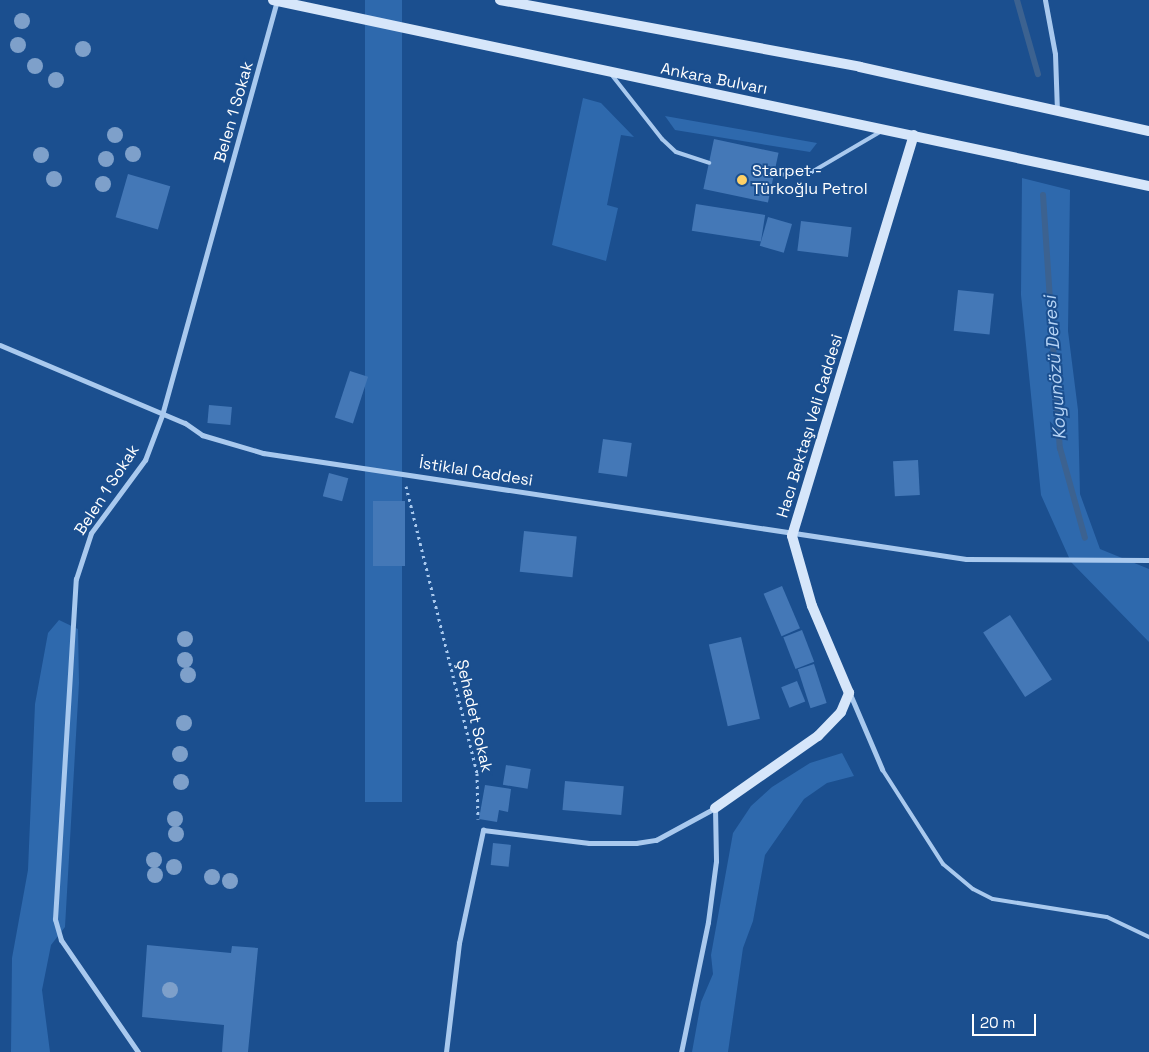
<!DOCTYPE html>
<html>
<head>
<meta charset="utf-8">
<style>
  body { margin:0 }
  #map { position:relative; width:1149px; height:1052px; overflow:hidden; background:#1b4f8f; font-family:"Space Grotesk",sans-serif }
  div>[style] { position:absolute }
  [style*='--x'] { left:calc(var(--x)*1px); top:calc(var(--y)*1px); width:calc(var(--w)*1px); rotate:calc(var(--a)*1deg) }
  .green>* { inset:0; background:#2e69ad; transform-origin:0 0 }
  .stream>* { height:6px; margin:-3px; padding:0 3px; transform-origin:3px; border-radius:3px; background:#3c6290 }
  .building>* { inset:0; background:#4478b7; transform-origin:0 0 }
  .path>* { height:3px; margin-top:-1.5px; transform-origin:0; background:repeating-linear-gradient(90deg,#a9c9ee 0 2.5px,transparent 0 6.5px) }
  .lane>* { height:4px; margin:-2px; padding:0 2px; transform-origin:2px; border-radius:2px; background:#a9c9ee }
  .street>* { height:5px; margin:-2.5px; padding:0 2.5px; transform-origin:2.5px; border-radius:2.5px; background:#a9c9ee }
  .secondary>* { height:10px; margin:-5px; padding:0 5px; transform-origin:5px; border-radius:5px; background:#d6e6fa }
  .trees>* { width:16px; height:16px; margin:-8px; border-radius:50%; background:#7ea0ca }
  .dots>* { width:14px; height:14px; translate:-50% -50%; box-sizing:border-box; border:2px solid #1b4f8f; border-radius:50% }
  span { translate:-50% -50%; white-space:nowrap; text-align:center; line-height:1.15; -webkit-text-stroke:4px #1b4f8f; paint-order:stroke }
  .street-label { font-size:16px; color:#fff }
  .poi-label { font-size:16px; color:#fff }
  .left { translate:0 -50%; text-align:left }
  .water-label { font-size:18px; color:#b5d3f5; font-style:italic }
  .scale { position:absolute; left:972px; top:1014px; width:64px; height:22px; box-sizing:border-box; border:2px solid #fff; border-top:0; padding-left:6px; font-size:15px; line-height:18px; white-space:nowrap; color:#fff; -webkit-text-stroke:4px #1b4f8f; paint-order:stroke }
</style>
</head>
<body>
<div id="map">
  <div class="green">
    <i style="left:365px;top:0;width:37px;height:802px"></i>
    <i style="clip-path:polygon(583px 98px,601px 103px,634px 137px,621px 135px,607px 205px,618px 208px,606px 261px,552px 245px)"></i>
    <i style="clip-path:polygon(665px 116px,817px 143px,810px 152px,675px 130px)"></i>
    <i style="clip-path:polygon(1022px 178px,1070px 190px,1068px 331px,1078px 410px,1080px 494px,1100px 549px,1149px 569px,1149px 642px,1071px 562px,1041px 495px,1021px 295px)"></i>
    <i style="clip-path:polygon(59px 620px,78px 629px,79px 683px,65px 927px,51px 945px,42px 990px,50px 1052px,11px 1052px,12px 958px,28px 870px,35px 704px,48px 633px)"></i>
    <i style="clip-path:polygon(842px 753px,854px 776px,827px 783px,804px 799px,765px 855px,753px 921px,743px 948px,728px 1052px,692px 1052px,701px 1002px,713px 974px,711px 955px,733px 833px,751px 806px,772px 787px,810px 763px)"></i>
  </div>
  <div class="stream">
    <i style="--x:1017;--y:0;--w:77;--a:74.2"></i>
    <i style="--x:1043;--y:195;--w:254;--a:86.2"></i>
    <i style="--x:1060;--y:448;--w:93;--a:74.5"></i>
  </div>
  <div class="building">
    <i style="left:714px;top:139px;width:66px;height:51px;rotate:12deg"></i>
    <i style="left:128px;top:174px;width:44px;height:45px;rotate:16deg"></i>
    <i style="left:696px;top:204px;width:70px;height:27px;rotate:9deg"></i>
    <i style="left:768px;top:217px;width:25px;height:30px;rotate:16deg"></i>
    <i style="left:801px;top:221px;width:51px;height:30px;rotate:7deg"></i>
    <i style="left:958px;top:290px;width:36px;height:41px;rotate:6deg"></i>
    <i style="left:350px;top:371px;width:19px;height:49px;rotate:18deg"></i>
    <i style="left:209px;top:405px;width:23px;height:18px;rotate:5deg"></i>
    <i style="left:603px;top:439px;width:29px;height:34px;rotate:8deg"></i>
    <i style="left:918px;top:460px;width:35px;height:25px;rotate:87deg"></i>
    <i style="left:329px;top:473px;width:20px;height:24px;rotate:15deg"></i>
    <i style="left:373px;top:501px;width:32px;height:65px"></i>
    <i style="left:524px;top:531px;width:53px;height:41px;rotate:6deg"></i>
    <i style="left:782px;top:586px;width:46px;height:20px;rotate:67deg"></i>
    <i style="left:1010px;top:615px;width:77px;height:32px;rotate:57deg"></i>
    <i style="left:802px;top:630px;width:34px;height:20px;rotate:69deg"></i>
    <i style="left:741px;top:637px;width:84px;height:33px;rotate:77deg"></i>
    <i style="left:814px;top:664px;width:41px;height:17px;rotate:72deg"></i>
    <i style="left:797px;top:681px;width:22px;height:17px;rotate:68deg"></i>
    <i style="left:506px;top:765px;width:25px;height:20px;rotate:9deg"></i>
    <i style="left:565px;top:781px;width:59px;height:29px;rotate:5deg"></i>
    <i style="clip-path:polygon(485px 785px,511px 789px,508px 812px,499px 810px,497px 822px,479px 819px)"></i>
    <i style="left:493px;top:843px;width:18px;height:22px;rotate:6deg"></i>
    <i style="clip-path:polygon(147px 945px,231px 953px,232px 946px,258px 948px,248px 1052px,222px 1052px,224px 1025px,142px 1017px)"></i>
  </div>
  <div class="path">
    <i style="--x:406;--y:486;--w:296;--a:76.1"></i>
    <i style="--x:477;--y:773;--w:46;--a:88.8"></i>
  </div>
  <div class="lane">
    <i style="--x:611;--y:74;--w:83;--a:51.9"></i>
    <i style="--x:662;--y:139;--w:19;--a:43"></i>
    <i style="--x:676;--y:152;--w:35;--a:18"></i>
    <i style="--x:774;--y:175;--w:36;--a:-3"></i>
    <i style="--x:810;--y:173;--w:81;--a:-30.4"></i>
    <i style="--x:882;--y:769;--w:113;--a:57.3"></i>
    <i style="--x:943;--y:864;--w:39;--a:40"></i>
    <i style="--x:973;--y:889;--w:22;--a:27"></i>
    <i style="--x:993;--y:899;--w:115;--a:9"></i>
    <i style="--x:1107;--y:917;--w:47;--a:25.5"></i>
  </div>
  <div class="street">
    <i style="--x:1045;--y:0;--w:55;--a:79.5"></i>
    <i style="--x:1055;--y:54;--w:56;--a:88"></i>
    <i style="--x:0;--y:345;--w:201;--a:22.9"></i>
    <i style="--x:185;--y:423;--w:21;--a:35"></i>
    <i style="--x:202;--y:435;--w:64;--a:16.4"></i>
    <i style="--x:263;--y:453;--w:711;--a:8.57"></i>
    <i style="--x:966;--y:559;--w:183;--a:0.3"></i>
    <i style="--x:850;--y:694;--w:82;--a:66.9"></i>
    <i style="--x:138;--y:1052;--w:136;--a:-124.5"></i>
    <i style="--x:61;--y:940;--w:22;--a:-106"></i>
    <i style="--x:55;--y:919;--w:341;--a:-86.5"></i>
    <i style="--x:76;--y:579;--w:48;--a:-71.9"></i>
    <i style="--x:91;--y:533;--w:91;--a:-53.5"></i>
    <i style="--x:145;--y:460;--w:48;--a:-69.3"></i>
    <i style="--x:162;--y:415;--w:430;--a:-74.5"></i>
    <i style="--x:446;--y:1052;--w:110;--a:-83.2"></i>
    <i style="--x:459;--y:943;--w:116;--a:-78"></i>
    <i style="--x:483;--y:830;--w:107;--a:7"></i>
    <i style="--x:589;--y:843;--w:47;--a:0"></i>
    <i style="--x:636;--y:843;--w:20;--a:-9"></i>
    <i style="--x:656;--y:840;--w:67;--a:-28.5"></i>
    <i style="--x:715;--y:808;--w:53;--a:88.9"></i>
    <i style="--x:716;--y:861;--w:62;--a:97.5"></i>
    <i style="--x:708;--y:922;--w:133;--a:101.7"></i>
  </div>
  <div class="secondary">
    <i style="--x:273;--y:0;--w:896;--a:11.99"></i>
    <i style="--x:500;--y:0;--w:366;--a:10.5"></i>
    <i style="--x:860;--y:67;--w:296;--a:12.5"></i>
    <i style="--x:715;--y:808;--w:126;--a:-35"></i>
    <i style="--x:818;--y:736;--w:33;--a:-46"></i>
    <i style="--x:841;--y:712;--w:21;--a:-67"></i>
    <i style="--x:849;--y:693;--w:95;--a:-113"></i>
    <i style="--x:812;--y:606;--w:73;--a:-105.9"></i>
    <i style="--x:792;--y:536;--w:419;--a:-73.1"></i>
  </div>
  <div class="trees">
    <i style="left:22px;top:21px"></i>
    <i style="left:18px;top:45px"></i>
    <i style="left:83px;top:49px"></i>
    <i style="left:35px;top:66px"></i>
    <i style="left:56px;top:80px"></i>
    <i style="left:115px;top:135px"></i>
    <i style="left:133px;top:154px"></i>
    <i style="left:41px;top:155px"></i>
    <i style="left:106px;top:159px"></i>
    <i style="left:54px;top:179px"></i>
    <i style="left:103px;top:184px"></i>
    <i style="left:185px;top:639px"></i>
    <i style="left:185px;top:660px"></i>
    <i style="left:188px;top:675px"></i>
    <i style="left:184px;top:723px"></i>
    <i style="left:180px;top:754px"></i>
    <i style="left:181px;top:782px"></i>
    <i style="left:175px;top:819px"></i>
    <i style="left:176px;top:834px"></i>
    <i style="left:154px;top:860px"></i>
    <i style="left:174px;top:867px"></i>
    <i style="left:155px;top:875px"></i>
    <i style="left:212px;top:877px"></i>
    <i style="left:230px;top:881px"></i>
    <i style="left:170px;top:990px"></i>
  </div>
  <div class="dots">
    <i style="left:742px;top:180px;background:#ffd166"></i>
  </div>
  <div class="street-label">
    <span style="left:714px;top:79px;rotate:11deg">Ankara Bulvarı</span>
    <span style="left:234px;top:112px;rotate:-74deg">Belen 1 Sokak</span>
    <span style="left:810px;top:426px;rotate:-73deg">Hacı Bektaşı Veli Caddesi</span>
    <span style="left:476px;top:472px;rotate:9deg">İstiklal Caddesi</span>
    <span style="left:107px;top:490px;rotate:-57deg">Belen 1 Sokak</span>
    <span style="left:474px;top:716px;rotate:77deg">Şehadet Sokak</span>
  </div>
  <div class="poi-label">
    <span class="left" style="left:752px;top:180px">Starpet -<br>Türkoğlu Petrol</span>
  </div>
  <div class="water-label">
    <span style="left:1055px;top:368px;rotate:-94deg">Koyunözü Deresi</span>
  </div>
  <div class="scale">20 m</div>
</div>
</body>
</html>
